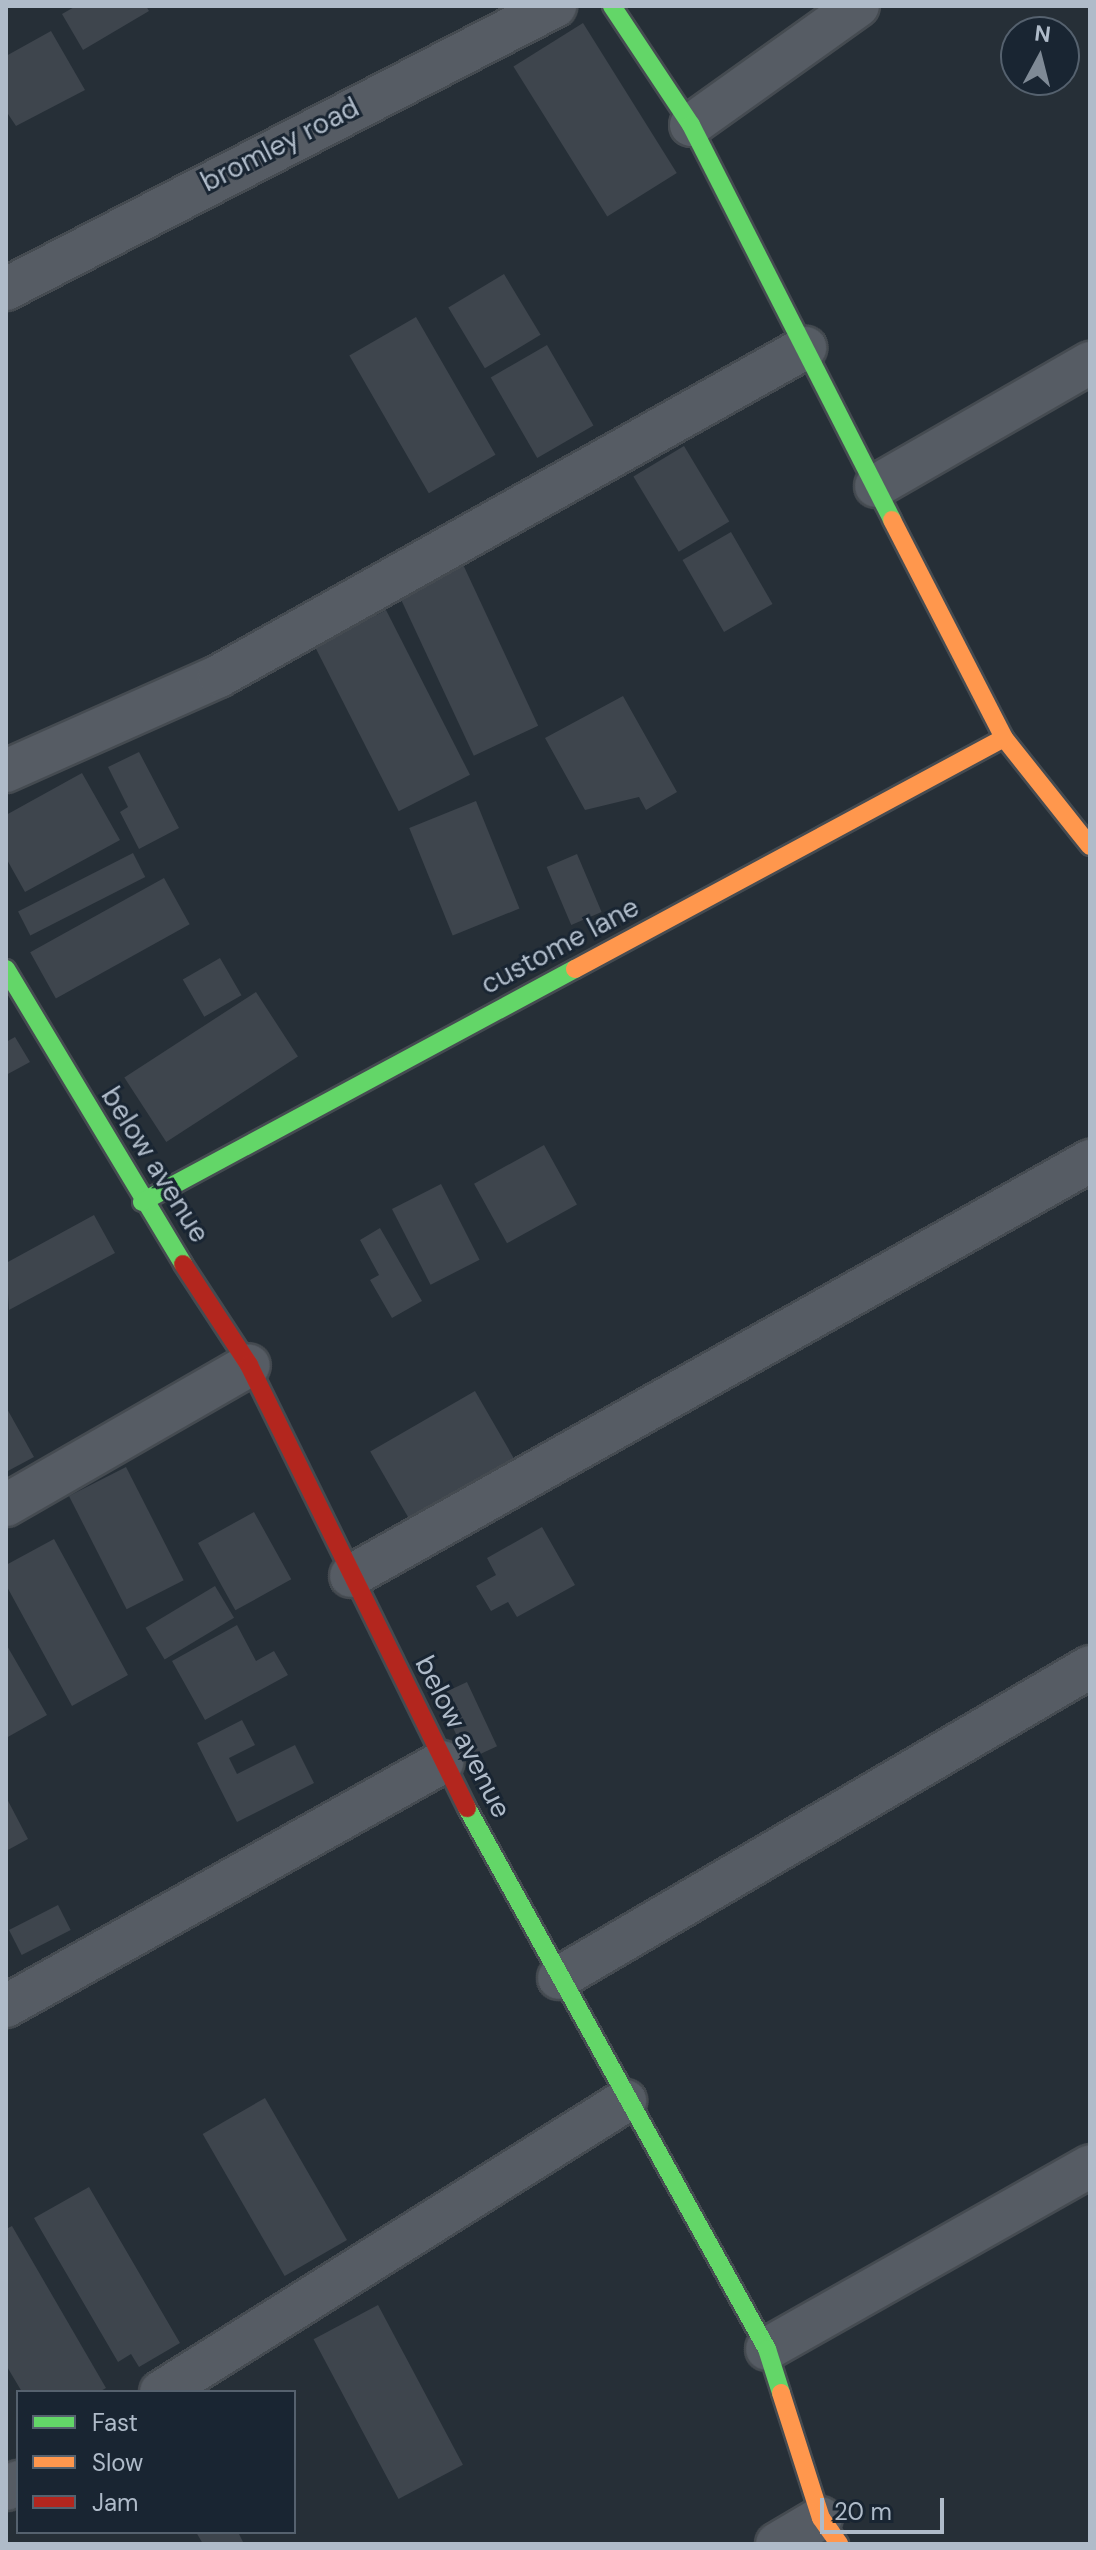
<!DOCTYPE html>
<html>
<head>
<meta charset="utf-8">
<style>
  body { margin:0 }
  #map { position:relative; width:1096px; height:2550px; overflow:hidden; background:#262f37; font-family:"DM Sans",sans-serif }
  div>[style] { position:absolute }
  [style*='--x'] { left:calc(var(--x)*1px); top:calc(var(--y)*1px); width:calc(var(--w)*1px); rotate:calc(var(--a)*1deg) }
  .building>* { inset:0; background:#3e454d; transform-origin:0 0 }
  .roads { filter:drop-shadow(2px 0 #454b51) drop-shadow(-2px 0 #454b51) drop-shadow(0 2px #454b51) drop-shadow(0 -2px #454b51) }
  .street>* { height:42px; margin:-21px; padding:0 21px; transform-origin:21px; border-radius:21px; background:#565c64 }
  .fast>* { height:18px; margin:-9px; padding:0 9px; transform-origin:9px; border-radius:9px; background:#63d668 }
  .slow>* { height:18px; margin:-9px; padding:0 9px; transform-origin:9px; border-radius:9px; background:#ff974d }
  .jam>* { height:18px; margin:-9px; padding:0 9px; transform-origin:9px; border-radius:9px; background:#b3261e }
  span { translate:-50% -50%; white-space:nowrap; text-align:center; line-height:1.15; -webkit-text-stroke:6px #192532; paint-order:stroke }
  .street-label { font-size:28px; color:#afbbc9 }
  .frame { position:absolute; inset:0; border:8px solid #afbbc9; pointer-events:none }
  .legend { position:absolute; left:16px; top:2390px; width:280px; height:144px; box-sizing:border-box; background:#192532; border:2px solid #55616e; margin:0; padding:10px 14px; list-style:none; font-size:24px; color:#afbbc9 }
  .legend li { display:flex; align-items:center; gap:16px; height:40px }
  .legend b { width:40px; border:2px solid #55616e }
  .north { position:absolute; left:1000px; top:16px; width:80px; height:80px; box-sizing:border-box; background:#192532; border:2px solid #55616e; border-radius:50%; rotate:7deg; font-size:22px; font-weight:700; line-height:32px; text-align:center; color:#afbbc9 }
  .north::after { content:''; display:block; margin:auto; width:28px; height:36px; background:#7f8a96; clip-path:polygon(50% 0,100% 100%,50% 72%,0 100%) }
  .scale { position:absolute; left:820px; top:2498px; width:124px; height:36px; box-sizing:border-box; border:4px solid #afbbc9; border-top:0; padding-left:10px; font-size:24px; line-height:28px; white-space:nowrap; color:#afbbc9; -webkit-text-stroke:6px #192532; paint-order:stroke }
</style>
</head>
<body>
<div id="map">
  <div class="building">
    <i style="clip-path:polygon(76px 6px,146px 6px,149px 11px,83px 50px,62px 14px)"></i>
    <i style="left:583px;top:23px;width:177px;height:82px;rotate:58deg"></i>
    <i style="clip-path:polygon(51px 31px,85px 90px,16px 126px,6px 111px,6px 56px)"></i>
    <i style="left:504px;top:274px;width:71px;height:65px;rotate:59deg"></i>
    <i style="left:416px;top:317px;width:159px;height:77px;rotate:60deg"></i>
    <i style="left:547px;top:345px;width:93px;height:65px;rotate:60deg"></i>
    <i style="left:684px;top:446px;width:88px;height:59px;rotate:59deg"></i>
    <i style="left:731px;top:532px;width:83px;height:56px;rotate:60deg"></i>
    <i style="left:460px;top:558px;width:185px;height:71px;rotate:65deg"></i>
    <i style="left:386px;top:610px;width:185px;height:80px;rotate:63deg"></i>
    <i style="clip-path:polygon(623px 696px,677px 792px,646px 810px,639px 797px,585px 810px,545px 738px)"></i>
    <i style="clip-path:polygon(139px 752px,179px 828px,139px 849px,120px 812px,128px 807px,108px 767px)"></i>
    <i style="clip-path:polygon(82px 773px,120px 840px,25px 892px,6px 858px,6px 815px)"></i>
    <i style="left:476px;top:801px;width:116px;height:72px;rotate:68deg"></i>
    <i style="left:133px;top:853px;width:27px;height:129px;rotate:63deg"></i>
    <i style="left:577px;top:854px;width:63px;height:33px;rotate:67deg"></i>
    <i style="left:164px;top:878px;width:53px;height:153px;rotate:61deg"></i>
    <i style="left:220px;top:958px;width:43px;height:43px;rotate:60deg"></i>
    <i style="left:256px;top:992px;width:77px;height:157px;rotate:57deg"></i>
    <i style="clip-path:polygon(15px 1037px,30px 1062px,6px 1075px,6px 1042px)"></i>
    <i style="left:544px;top:1145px;width:68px;height:80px;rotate:61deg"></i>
    <i style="left:441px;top:1184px;width:85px;height:55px;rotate:63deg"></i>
    <i style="clip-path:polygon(94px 1215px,115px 1253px,9px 1310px,6px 1263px)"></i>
    <i style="clip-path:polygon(380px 1228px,422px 1301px,392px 1318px,370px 1280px,379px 1275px,360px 1240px)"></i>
    <i style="left:475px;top:1391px;width:88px;height:121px;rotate:60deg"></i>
    <i style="clip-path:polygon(6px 1407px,34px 1457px,6px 1472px)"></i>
    <i style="left:126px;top:1467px;width:127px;height:64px;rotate:63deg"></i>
    <i style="left:254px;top:1512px;width:77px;height:64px;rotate:61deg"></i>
    <i style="clip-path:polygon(542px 1527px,575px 1585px,517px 1617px,508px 1602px,491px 1611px,476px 1586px,496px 1575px,487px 1558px)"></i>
    <i style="clip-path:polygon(54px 1539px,128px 1675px,72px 1706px,6px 1585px,6px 1565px)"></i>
    <i style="left:215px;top:1586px;width:37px;height:81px;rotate:59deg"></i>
    <i style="clip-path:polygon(237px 1625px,256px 1661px,274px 1651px,288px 1675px,205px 1720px,172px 1661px)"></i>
    <i style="clip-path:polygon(6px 1644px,47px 1715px,6px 1738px)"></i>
    <i style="left:467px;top:1682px;width:71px;height:32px;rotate:65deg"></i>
    <i style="clip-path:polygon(242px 1720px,255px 1745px,229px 1758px,237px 1774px,295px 1745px,314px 1783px,237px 1822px,197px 1743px)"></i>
    <i style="clip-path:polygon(6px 1797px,28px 1839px,6px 1851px)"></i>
    <i style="left:58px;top:1905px;width:28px;height:55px;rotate:63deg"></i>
    <i style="left:265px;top:2098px;width:164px;height:72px;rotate:60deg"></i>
    <i style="clip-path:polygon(89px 2187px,180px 2343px,139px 2367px,131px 2354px,118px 2362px,34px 2218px)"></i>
    <i style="clip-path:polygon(12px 2226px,106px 2388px,99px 2392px,22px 2392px,6px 2365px,6px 2229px)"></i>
    <i style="left:378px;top:2305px;width:181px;height:73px;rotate:62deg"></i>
    <i style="clip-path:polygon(196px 2532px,238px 2532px,244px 2544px,203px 2544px)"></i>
  </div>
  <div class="roads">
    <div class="street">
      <i style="--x:691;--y:125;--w:205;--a:-35.5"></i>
      <i style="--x:6;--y:289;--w:618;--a:-27.27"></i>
      <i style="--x:876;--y:486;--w:247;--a:-29.9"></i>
      <i style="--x:6;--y:771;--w:233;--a:-24"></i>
      <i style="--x:219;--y:676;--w:672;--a:-29.24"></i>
      <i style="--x:6;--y:1505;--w:280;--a:-29.9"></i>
      <i style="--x:351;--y:1576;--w:848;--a:-29.32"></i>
      <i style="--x:559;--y:1978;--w:615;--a:-30.36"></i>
      <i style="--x:6;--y:2006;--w:500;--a:-29.2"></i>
      <i style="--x:767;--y:2349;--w:371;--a:-29.5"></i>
      <i style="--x:161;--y:2392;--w:548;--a:-32.09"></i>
      <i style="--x:6;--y:2489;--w:14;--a:-30"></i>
      <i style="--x:777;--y:2544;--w:51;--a:-30.6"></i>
    </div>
    <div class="fast">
      <i style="--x:612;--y:6;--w:143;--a:56.4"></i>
      <i style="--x:691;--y:125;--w:443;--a:63"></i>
      <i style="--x:6;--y:969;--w:344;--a:59"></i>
      <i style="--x:142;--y:1202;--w:492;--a:-28.3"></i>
      <i style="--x:467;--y:1808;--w:619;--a:60.99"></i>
      <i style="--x:767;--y:2349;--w:46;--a:72.3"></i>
    </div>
    <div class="slow">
      <i style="--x:892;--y:520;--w:245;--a:62.8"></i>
      <i style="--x:1004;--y:738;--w:138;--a:51.5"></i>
      <i style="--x:575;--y:969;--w:487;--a:-28.3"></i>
      <i style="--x:781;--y:2393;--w:131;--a:72.3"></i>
      <i style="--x:821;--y:2518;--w:32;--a:55"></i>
    </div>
    <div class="jam">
      <i style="--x:183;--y:1264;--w:121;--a:56.8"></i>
      <i style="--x:249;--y:1365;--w:494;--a:63.8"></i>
    </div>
  </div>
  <div class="street-label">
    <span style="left:280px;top:145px;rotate:-27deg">bromley road</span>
    <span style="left:560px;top:946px;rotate:-28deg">custome lane</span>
    <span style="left:155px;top:1165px;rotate:58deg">below avenue</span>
    <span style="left:463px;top:1737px;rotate:63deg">below avenue</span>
  </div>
  <div class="frame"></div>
  <ul class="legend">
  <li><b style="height:10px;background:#63d668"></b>Fast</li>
  <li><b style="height:10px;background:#ff974d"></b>Slow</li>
  <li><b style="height:10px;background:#b3261e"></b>Jam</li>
  </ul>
  <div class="north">N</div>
  <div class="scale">20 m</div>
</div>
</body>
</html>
